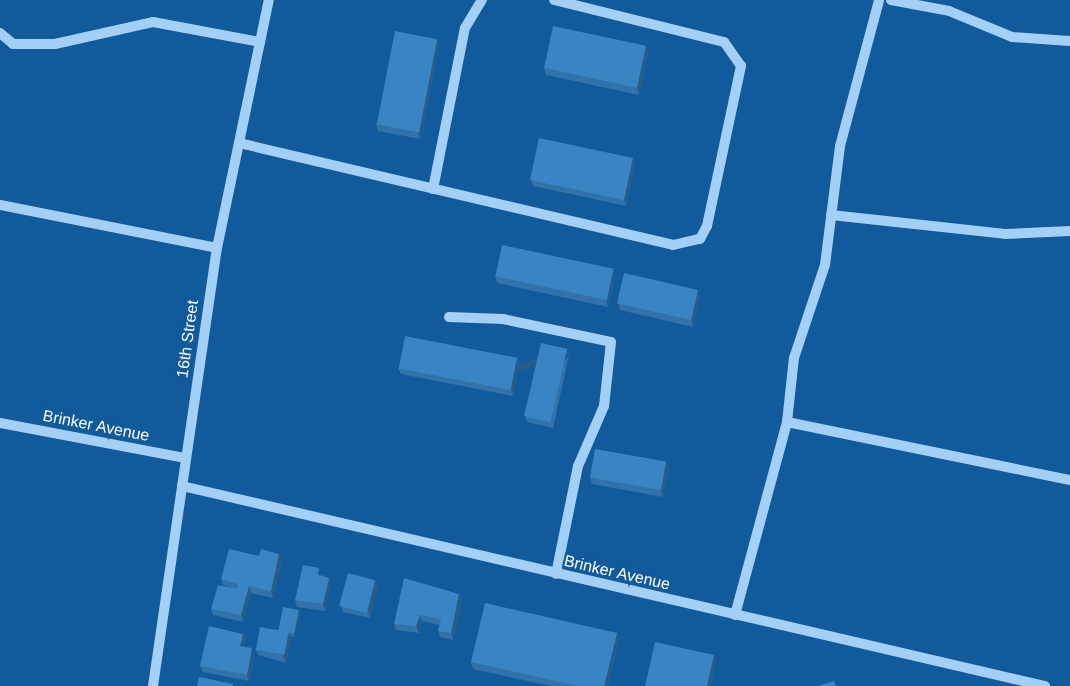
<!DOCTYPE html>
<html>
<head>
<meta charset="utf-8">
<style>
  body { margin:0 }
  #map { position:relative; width:1070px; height:686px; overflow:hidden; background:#115a9b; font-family:Helvetica,sans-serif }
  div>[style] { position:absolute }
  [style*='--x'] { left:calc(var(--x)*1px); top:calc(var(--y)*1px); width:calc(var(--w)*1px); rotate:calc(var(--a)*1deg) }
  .minor>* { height:10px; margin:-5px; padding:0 5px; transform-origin:5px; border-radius:5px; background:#a4d0f5 }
  .wall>* { inset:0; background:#3172a8 }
  .shaded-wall>* { inset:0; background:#285c88; transform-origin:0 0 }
  .building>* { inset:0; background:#3984c3; transform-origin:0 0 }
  span { translate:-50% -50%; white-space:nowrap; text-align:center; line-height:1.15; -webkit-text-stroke:4.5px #115a9b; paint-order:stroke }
  .street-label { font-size:16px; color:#fff }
</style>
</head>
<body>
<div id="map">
  <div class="minor">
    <i style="--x:891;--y:0;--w:59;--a:10.7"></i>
    <i style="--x:949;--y:11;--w:68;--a:22.4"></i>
    <i style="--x:1012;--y:37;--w:58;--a:3.9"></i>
    <i style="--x:0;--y:33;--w:17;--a:40"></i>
    <i style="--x:13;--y:44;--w:42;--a:0"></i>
    <i style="--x:55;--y:44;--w:100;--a:-12.7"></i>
    <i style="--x:153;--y:22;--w:109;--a:10.6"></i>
    <i style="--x:239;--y:143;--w:446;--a:13.2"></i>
    <i style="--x:673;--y:245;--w:28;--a:-13"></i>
    <i style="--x:700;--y:239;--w:15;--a:-62"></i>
    <i style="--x:707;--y:226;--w:164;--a:-78"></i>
    <i style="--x:741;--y:66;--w:29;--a:-125"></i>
    <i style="--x:724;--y:42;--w:175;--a:-166.1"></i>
    <i style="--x:433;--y:189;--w:164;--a:-78.8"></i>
    <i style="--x:465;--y:28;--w:33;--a:-59"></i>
    <i style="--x:0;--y:205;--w:221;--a:11.2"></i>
    <i style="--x:831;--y:215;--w:175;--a:6.2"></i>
    <i style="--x:1005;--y:234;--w:65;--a:-2.6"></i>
    <i style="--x:449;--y:317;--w:54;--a:2.1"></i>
    <i style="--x:503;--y:319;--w:110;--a:12"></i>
    <i style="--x:611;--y:342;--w:64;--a:96.2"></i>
    <i style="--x:604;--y:406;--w:65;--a:113.4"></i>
    <i style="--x:578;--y:466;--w:110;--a:101.5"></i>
    <i style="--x:787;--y:422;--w:289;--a:11.6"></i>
    <i style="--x:0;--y:423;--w:189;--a:10.7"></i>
    <i style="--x:182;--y:486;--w:886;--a:13.05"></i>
    <i style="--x:735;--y:615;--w:200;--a:-74.9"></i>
    <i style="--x:787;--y:422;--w:64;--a:-83.8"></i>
    <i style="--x:794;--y:358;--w:98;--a:-71.6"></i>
    <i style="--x:825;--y:265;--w:120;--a:-82.8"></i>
    <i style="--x:840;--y:146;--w:151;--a:-75"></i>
    <i style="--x:153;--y:686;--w:443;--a:-81.7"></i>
    <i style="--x:217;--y:248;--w:253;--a:-78.2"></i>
  </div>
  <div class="wall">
    <i style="clip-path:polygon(437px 39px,439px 46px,420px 139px,378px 131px,376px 124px)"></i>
    <i style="clip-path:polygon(646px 46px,648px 53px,639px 95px,546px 75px,544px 68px)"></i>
    <i style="clip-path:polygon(635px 164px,626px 206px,533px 186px,531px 180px)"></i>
    <i style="clip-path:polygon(613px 269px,615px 276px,608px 307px,497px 283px,495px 276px)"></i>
    <i style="clip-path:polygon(700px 296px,693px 327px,620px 310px,618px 303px)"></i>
    <i style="clip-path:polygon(569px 355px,553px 428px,527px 422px,525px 416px)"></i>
    <i style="clip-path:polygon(517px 357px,519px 364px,513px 396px,401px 374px,398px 368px)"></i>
    <i style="clip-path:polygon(666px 462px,669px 469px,663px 497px,592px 484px,590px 478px)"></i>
    <i style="clip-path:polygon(259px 556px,282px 560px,273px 598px,251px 593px,243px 622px,213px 615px,211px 609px,232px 588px,223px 585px,221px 579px)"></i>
    <i style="clip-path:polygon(321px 575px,329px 578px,331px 584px,325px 611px,297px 607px,295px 600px)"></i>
    <i style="clip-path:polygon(375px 580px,378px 586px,370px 618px,343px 612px,341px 606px)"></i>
    <i style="clip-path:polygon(462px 600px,453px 640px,440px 637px,438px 631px,439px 625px,422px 621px,419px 633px,396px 630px,394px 624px)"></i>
    <i style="clip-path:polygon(299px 610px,300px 614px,294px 637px,290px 636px,291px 639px,286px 663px,258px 655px,255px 649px,278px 630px)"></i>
    <i style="clip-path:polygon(617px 633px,619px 639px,608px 686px,551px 686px,473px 669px,471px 662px)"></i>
    <i style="clip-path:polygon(243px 634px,246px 640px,244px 647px,255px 655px,249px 681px,203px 672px,200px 666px)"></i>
  </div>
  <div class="shaded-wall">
    <i style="clip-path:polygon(437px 39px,439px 46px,420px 139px,418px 133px)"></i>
    <i style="clip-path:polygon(646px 46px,648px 53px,639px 95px,637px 88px)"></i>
    <i style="clip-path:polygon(633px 158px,635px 164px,626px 206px,624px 200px)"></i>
    <i style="clip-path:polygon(613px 269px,615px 276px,608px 307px,606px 301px)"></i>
    <i style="clip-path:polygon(698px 290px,700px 296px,693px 327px,691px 320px)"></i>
    <i style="left:567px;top:349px;width:6px;height:75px;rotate:72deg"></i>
    <i style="clip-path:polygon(517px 357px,519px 364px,513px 396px,511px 389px)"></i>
    <i style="clip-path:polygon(666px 462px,669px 469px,663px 497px,661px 491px)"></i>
    <i style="clip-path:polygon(279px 554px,282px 560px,273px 598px,271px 591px)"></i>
    <i style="clip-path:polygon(329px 578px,331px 584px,325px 611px,323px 604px)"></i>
    <i style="clip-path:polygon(375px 580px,378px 586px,370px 618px,368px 611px)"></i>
    <i style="clip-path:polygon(249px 586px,251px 593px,243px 622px,241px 615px)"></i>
    <i style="clip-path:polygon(459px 594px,462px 600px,453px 640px,451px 633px)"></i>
    <i style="clip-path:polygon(299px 610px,300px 614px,294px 637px,293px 633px)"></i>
    <i style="clip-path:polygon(420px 615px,422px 621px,419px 633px,416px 626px)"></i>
    <i style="clip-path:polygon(289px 632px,291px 639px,286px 663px,283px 657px)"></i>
    <i style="clip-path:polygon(617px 633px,619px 639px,608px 686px,604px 686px)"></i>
    <i style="clip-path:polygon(243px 634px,246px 640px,243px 653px,240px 646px)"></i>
    <i style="clip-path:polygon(252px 648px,255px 655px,249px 681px,247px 675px)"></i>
    <i style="clip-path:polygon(714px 655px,716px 662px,711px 686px,707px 686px)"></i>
  </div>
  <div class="building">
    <i style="left:553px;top:26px;width:95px;height:43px;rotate:12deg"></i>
    <i style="left:395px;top:31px;width:43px;height:95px;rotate:11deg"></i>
    <i style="left:539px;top:138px;width:96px;height:43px;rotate:12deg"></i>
    <i style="left:502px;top:245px;width:114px;height:32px;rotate:12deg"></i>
    <i style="left:624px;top:273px;width:76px;height:31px;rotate:13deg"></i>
    <i style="left:405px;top:336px;width:114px;height:33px;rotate:11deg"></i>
    <i style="left:541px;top:343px;width:27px;height:75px;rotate:13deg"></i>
    <i style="left:595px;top:449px;width:72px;height:29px;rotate:10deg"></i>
    <i style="clip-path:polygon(229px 549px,259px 556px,261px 549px,279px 554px,271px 591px,249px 586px,241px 615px,211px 609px,218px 585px,237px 589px,238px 584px,221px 579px)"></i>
    <i style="clip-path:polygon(303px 565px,319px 568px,318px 575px,329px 578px,323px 604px,295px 600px)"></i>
    <i style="left:348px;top:573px;width:28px;height:34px;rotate:15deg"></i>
    <i style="clip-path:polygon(404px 578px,459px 594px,451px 633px,438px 631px,441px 619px,420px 615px,416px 626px,394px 624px)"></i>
    <i style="clip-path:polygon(485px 603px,617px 633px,604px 686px,578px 686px,471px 662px)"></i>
    <i style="left:283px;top:607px;width:16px;height:24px;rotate:11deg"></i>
    <i style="clip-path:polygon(209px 626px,243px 634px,240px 646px,252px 648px,247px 675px,200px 666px)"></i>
    <i style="left:260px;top:627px;width:29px;height:23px;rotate:10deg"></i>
    <i style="clip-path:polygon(655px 642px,714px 655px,707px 686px,645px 686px)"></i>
    <i style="clip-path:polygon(199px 677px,233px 684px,233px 686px,197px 686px)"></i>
    <i style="clip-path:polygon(834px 681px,836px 686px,818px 686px)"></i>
  </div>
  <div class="street-label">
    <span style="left:188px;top:339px;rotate:-82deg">16th Street</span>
    <span style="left:96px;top:426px;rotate:11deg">Brinker Avenue</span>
    <span style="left:617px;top:573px;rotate:13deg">Brinker Avenue</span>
  </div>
</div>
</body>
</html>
